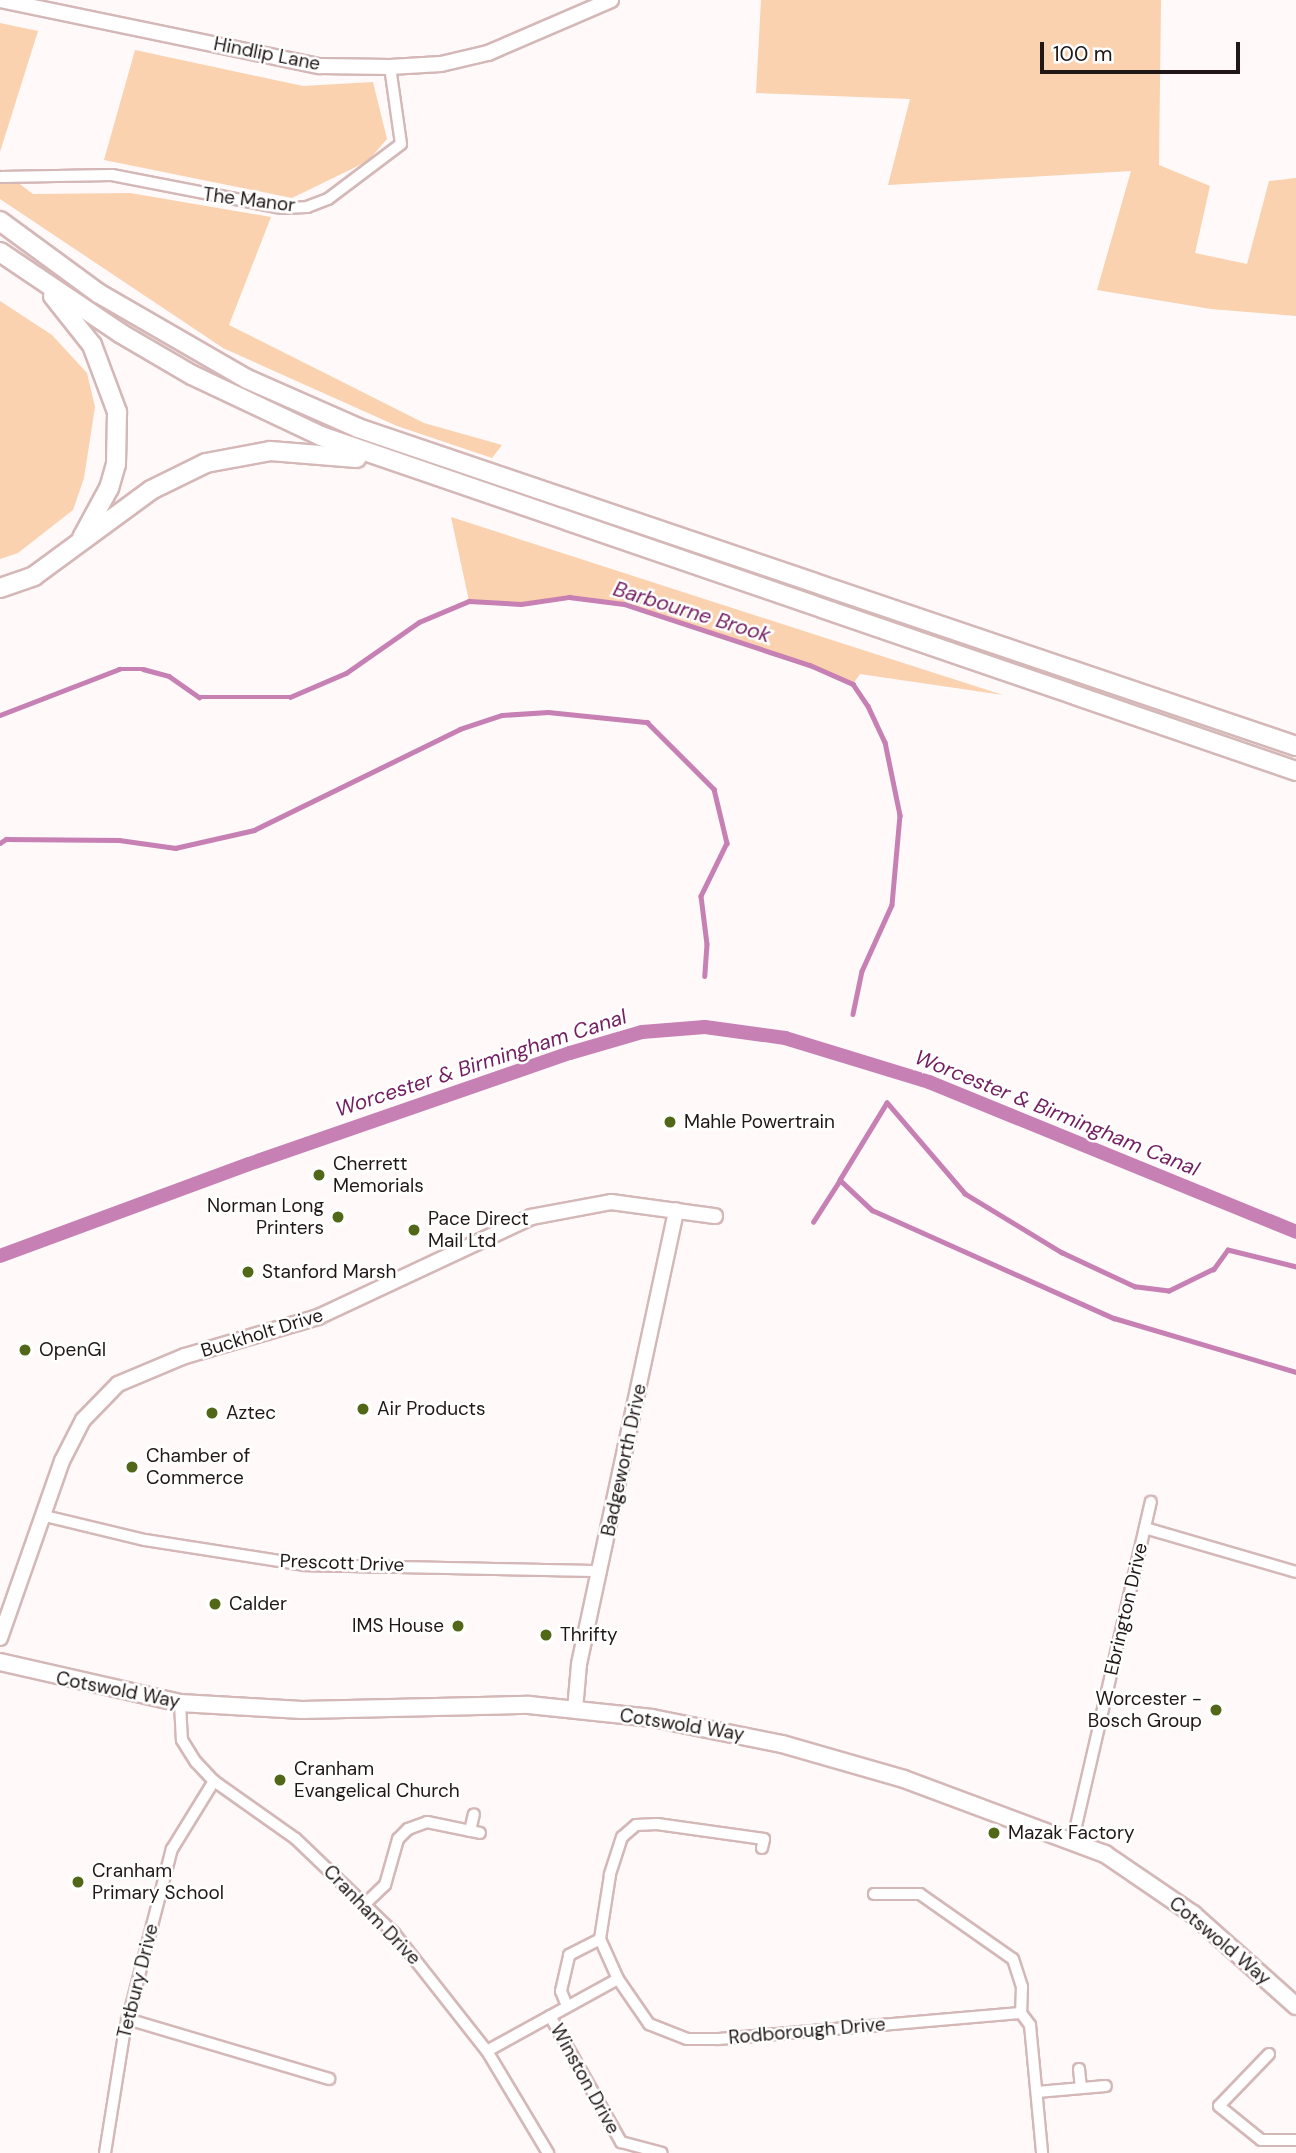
<!DOCTYPE html>
<html>
<head>
<meta charset="utf-8">
<style>
  body { margin:0 }
  #map { position:relative; width:1296px; height:2153px; overflow:hidden; background:#fff9f9; font-family:"DM Sans",sans-serif }
  div>[style] { position:absolute }
  [style*='--x'] { left:calc(var(--x)*1px); top:calc(var(--y)*1px); width:calc(var(--w)*1px); rotate:calc(var(--a)*1deg) }
  .green>* { inset:0; background:#fad2af }
  .stream>* { height:4.5px; margin:-2.25px; padding:0 2.25px; transform-origin:2.25px; border-radius:2.25px; background:#c780b3 }
  .canal>* { height:14px; margin:-7px; padding:0 7px; transform-origin:7px; border-radius:7px; background:#c780b3 }
  .roads { filter:drop-shadow(2px 0 #d4b8b7) drop-shadow(-2px 0 #d4b8b7) drop-shadow(0 2px #d4b8b7) drop-shadow(0 -2px #d4b8b7) }
  .minor>* { height:10px; margin:-5px; padding:0 5px; transform-origin:5px; border-radius:5px; background:#fff }
  .tertiary>* { height:14px; margin:-7px; padding:0 7px; transform-origin:7px; border-radius:7px; background:#fff }
  .secondary>* { height:16px; margin:-8px; padding:0 8px; transform-origin:8px; border-radius:8px; background:#fff }
  .trunk>* { height:18px; margin:-9px; padding:0 9px; transform-origin:9px; border-radius:9px; background:#fff }
  .dots>* { width:19px; height:19px; translate:-50% -50%; box-sizing:border-box; border:4px solid #fff; border-radius:50% }
  span { translate:-50% -50%; white-space:nowrap; text-align:center; line-height:1.15; -webkit-text-stroke:5px #fff; paint-order:stroke }
  .street-label { font-size:19px; color:#211717 }
  .poi-label { font-size:19px; color:#211717 }
  .left { translate:0 -50%; text-align:left }
  .right { translate:-100% -50%; text-align:right }
  .water-label { font-size:21px; color:#721e60; font-style:italic }
  .scale { position:absolute; left:1040px; top:42px; width:200px; height:32px; box-sizing:border-box; border:4px solid #211717; border-top:0; padding-left:9px; font-size:21px; line-height:24px; white-space:nowrap; color:#211717; -webkit-text-stroke:5px #fff; paint-order:stroke }
</style>
</head>
<body>
<div id="map">
  <div class="green">
    <i style="clip-path:polygon(761px 0,1161px 0,1159px 165px,1210px 186px,1195px 253px,1247px 264px,1269px 181px,1296px 178px,1296px 316px,1211px 309px,1097px 290px,1131px 171px,888px 185px,910px 99px,756px 93px)"></i>
    <i style="clip-path:polygon(0 23px,38px 31px,0 152px)"></i>
    <i style="clip-path:polygon(135px 50px,303px 86px,373px 82px,387px 139px,368px 161px,292px 198px,104px 160px)"></i>
    <i style="clip-path:polygon(0 169px,33px 194px,130px 193px,271px 217px,229px 325px,424px 423px,502px 445px,492px 458px,397px 426px,223px 348px,0 199px)"></i>
    <i style="clip-path:polygon(0 301px,52px 335px,87px 373px,95px 407px,84px 478px,73px 510px,18px 553px,0 559px)"></i>
    <i style="clip-path:polygon(451px 517px,810px 633px,1003px 695px,860px 674px,853px 684px,810px 665px,624px 604px,569px 597px,521px 604px,469px 601px)"></i>
  </div>
  <div class="stream">
    <i style="--x:0;--y:715;--w:128;--a:-21.1"></i>
    <i style="--x:119;--y:669;--w:24;--a:0"></i>
    <i style="--x:143;--y:669;--w:27;--a:15"></i>
    <i style="--x:169;--y:676;--w:37;--a:35"></i>
    <i style="--x:199;--y:697;--w:91;--a:0"></i>
    <i style="--x:290;--y:697;--w:61;--a:-23.2"></i>
    <i style="--x:346;--y:673;--w:89;--a:-34.9"></i>
    <i style="--x:419;--y:622;--w:54;--a:-22.8"></i>
    <i style="--x:469;--y:601;--w:52;--a:3.3"></i>
    <i style="--x:521;--y:604;--w:49;--a:-8.3"></i>
    <i style="--x:569;--y:597;--w:55;--a:7.3"></i>
    <i style="--x:624;--y:604;--w:196;--a:18.2"></i>
    <i style="--x:810;--y:665;--w:47;--a:23.8"></i>
    <i style="--x:853;--y:684;--w:27;--a:56"></i>
    <i style="--x:868;--y:706;--w:40;--a:65"></i>
    <i style="--x:885;--y:742;--w:75;--a:78.4"></i>
    <i style="--x:900;--y:815;--w:90;--a:95.1"></i>
    <i style="--x:892;--y:905;--w:72;--a:114.4"></i>
    <i style="--x:862;--y:971;--w:44;--a:101.8"></i>
    <i style="--x:0;--y:843;--w:7;--a:-34"></i>
    <i style="--x:6;--y:839;--w:113;--a:0.5"></i>
    <i style="--x:119;--y:840;--w:57;--a:8.1"></i>
    <i style="--x:175;--y:848;--w:81;--a:-12.8"></i>
    <i style="--x:254;--y:830;--w:229;--a:-26.1"></i>
    <i style="--x:460;--y:729;--w:44;--a:-18.4"></i>
    <i style="--x:502;--y:715;--w:46;--a:-3.7"></i>
    <i style="--x:548;--y:712;--w:100;--a:5.8"></i>
    <i style="--x:647;--y:722;--w:95;--a:45"></i>
    <i style="--x:714;--y:789;--w:56;--a:76.5"></i>
    <i style="--x:727;--y:843;--w:59;--a:116.1"></i>
    <i style="--x:701;--y:896;--w:48;--a:82.9"></i>
    <i style="--x:707;--y:944;--w:32;--a:94"></i>
    <i style="--x:813;--y:1222;--w:50;--a:-57.3"></i>
    <i style="--x:1296;--y:1267;--w:70;--a:-166"></i>
    <i style="--x:1228;--y:1250;--w:24;--a:126"></i>
    <i style="--x:1214;--y:1269;--w:50;--a:153.9"></i>
    <i style="--x:1169;--y:1291;--w:34;--a:-173"></i>
    <i style="--x:1135;--y:1287;--w:81;--a:-155"></i>
    <i style="--x:1062;--y:1253;--w:114;--a:-148.7"></i>
    <i style="--x:965;--y:1194;--w:120;--a:-130.6"></i>
    <i style="--x:887;--y:1103;--w:90;--a:121.4"></i>
    <i style="--x:840;--y:1180;--w:44;--a:43.2"></i>
    <i style="--x:872;--y:1210;--w:265;--a:24.1"></i>
    <i style="--x:1114;--y:1318;--w:190;--a:16.5"></i>
  </div>
  <div class="canal">
    <i style="--x:0;--y:1256;--w:265;--a:-20.3"></i>
    <i style="--x:249;--y:1164;--w:340;--a:-19.1"></i>
    <i style="--x:570;--y:1053;--w:75;--a:-16.3"></i>
    <i style="--x:642;--y:1032;--w:63;--a:-4.5"></i>
    <i style="--x:705;--y:1027;--w:81;--a:7.8"></i>
    <i style="--x:785;--y:1038;--w:151;--a:17"></i>
    <i style="--x:929;--y:1082;--w:396;--a:22.2"></i>
  </div>
  <div class="roads">
    <div class="minor">
      <i style="--x:1;--y:177;--w:111;--a:-1"></i>
      <i style="--x:112;--y:175;--w:173;--a:11"></i>
      <i style="--x:282;--y:208;--w:25;--a:-2"></i>
      <i style="--x:307;--y:207;--w:22;--a:-21"></i>
      <i style="--x:328;--y:199;--w:91;--a:-37"></i>
      <i style="--x:401;--y:144;--w:78;--a:-98.1"></i>
      <i style="--x:45;--y:1516;--w:103;--a:13.5"></i>
      <i style="--x:145;--y:1540;--w:162;--a:8.9"></i>
      <i style="--x:305;--y:1565;--w:296;--a:1.2"></i>
      <i style="--x:1145;--y:1528;--w:157;--a:16.2"></i>
      <i style="--x:180;--y:1703;--w:37;--a:87"></i>
      <i style="--x:182;--y:1740;--w:26;--a:58"></i>
      <i style="--x:196;--y:1762;--w:26;--a:47"></i>
      <i style="--x:214;--y:1781;--w:100;--a:35.3"></i>
      <i style="--x:296;--y:1839;--w:136;--a:43.8"></i>
      <i style="--x:394;--y:1933;--w:150;--a:51.8"></i>
      <i style="--x:487;--y:2051;--w:119;--a:59.1"></i>
      <i style="--x:470;--y:1831;--w:17;--a:-77"></i>
      <i style="--x:1073;--y:1839;--w:346;--a:-77"></i>
      <i style="--x:762;--y:1848;--w:9;--a:-77"></i>
      <i style="--x:764;--y:1839;--w:108;--a:-172"></i>
      <i style="--x:657;--y:1824;--w:21;--a:177"></i>
      <i style="--x:636;--y:1825;--w:18;--a:139"></i>
      <i style="--x:622;--y:1837;--w:40;--a:108"></i>
      <i style="--x:610;--y:1875;--w:65;--a:98.9"></i>
      <i style="--x:600;--y:1939;--w:44;--a:65.8"></i>
      <i style="--x:618;--y:1979;--w:55;--a:55.4"></i>
      <i style="--x:649;--y:2024;--w:41;--a:21.5"></i>
      <i style="--x:687;--y:2039;--w:31;--a:0"></i>
      <i style="--x:718;--y:2039;--w:304;--a:-4.9"></i>
      <i style="--x:874;--y:1894;--w:46;--a:0"></i>
      <i style="--x:920;--y:1894;--w:113;--a:35"></i>
      <i style="--x:1013;--y:1959;--w:29;--a:72"></i>
      <i style="--x:1022;--y:1987;--w:26;--a:92"></i>
      <i style="--x:365;--y:1904;--w:28;--a:-44"></i>
      <i style="--x:385;--y:1885;--w:48;--a:-74.2"></i>
      <i style="--x:398;--y:1839;--w:14;--a:-45"></i>
      <i style="--x:408;--y:1829;--w:20;--a:-20"></i>
      <i style="--x:427;--y:1822;--w:54;--a:11.7"></i>
      <i style="--x:567;--y:2006;--w:16;--a:-112"></i>
      <i style="--x:561;--y:1991;--w:37;--a:-77"></i>
      <i style="--x:569;--y:1955;--w:35;--a:-27"></i>
      <i style="--x:1021;--y:2013;--w:15;--a:53"></i>
      <i style="--x:1030;--y:2025;--w:129;--a:84.6"></i>
      <i style="--x:550;--y:2016;--w:145;--a:60.6"></i>
      <i style="--x:621;--y:2142;--w:42;--a:15"></i>
      <i style="--x:127;--y:2019;--w:211;--a:16.5"></i>
      <i style="--x:487;--y:2051;--w:149;--a:-28.8"></i>
      <i style="--x:1269;--y:2054;--w:72;--a:133.9"></i>
      <i style="--x:1219;--y:2106;--w:54;--a:39"></i>
      <i style="--x:1261;--y:2140;--w:35;--a:0"></i>
      <i style="--x:1079;--y:2069;--w:19;--a:84"></i>
      <i style="--x:1037;--y:2092;--w:69;--a:-5"></i>
      <i style="--x:105;--y:2153;--w:121;--a:-80.9"></i>
      <i style="--x:124;--y:2034;--w:191;--a:-75.5"></i>
      <i style="--x:172;--y:1849;--w:80;--a:-58.3"></i>
    </div>
    <div class="tertiary">
      <i style="--x:0;--y:0;--w:327;--a:11.7"></i>
      <i style="--x:320;--y:66;--w:70;--a:0.8"></i>
      <i style="--x:390;--y:67;--w:51;--a:-3.4"></i>
      <i style="--x:441;--y:64;--w:48;--a:-13.2"></i>
      <i style="--x:488;--y:53;--w:134;--a:-23.3"></i>
      <i style="--x:0;--y:1638;--w:188;--a:-70.7"></i>
      <i style="--x:62;--y:1461;--w:46;--a:-62.9"></i>
      <i style="--x:83;--y:1420;--w:50;--a:-45.8"></i>
      <i style="--x:118;--y:1384;--w:73;--a:-22.7"></i>
      <i style="--x:185;--y:1356;--w:139;--a:-16.3"></i>
      <i style="--x:318;--y:1317;--w:235;--a:-25.1"></i>
      <i style="--x:531;--y:1217;--w:81;--a:-10.6"></i>
      <i style="--x:611;--y:1202;--w:105;--a:7.7"></i>
      <i style="--x:575;--y:1710;--w:46;--a:-85"></i>
      <i style="--x:579;--y:1664;--w:464;--a:-77.9"></i>
    </div>
    <div class="secondary">
      <i style="--x:0;--y:1662;--w:185;--a:12.8"></i>
      <i style="--x:180;--y:1703;--w:122;--a:3.3"></i>
      <i style="--x:302;--y:1710;--w:227;--a:-1.3"></i>
      <i style="--x:529;--y:1705;--w:124;--a:6"></i>
      <i style="--x:652;--y:1718;--w:133;--a:11.3"></i>
      <i style="--x:782;--y:1744;--w:127;--a:16"></i>
      <i style="--x:904;--y:1779;--w:215;--a:20.5"></i>
      <i style="--x:1105;--y:1854;--w:107;--a:34.3"></i>
      <i style="--x:1193;--y:1914;--w:138;--a:41.8"></i>
    </div>
    <div class="trunk">
      <i style="--x:0;--y:221;--w:122;--a:36.3"></i>
      <i style="--x:98;--y:293;--w:172;--a:30"></i>
      <i style="--x:247;--y:379;--w:121;--a:23.8"></i>
      <i style="--x:358;--y:428;--w:990;--a:18.73"></i>
      <i style="--x:0;--y:252;--w:145;--a:34"></i>
      <i style="--x:120;--y:333;--w:83;--a:30.3"></i>
      <i style="--x:192;--y:375;--w:143;--a:25.3"></i>
      <i style="--x:321;--y:436;--w:1031;--a:18.96"></i>
      <i style="--x:53;--y:296;--w:63;--a:51.5"></i>
      <i style="--x:92;--y:345;--w:72;--a:69.5"></i>
      <i style="--x:117;--y:412;--w:52;--a:91.1"></i>
      <i style="--x:116;--y:464;--w:25;--a:106"></i>
      <i style="--x:109;--y:488;--w:57;--a:118.4"></i>
      <i style="--x:0;--y:588;--w:36;--a:-19"></i>
      <i style="--x:34;--y:576;--w:145;--a:-36.3"></i>
      <i style="--x:151;--y:490;--w:61;--a:-26.1"></i>
      <i style="--x:206;--y:463;--w:65;--a:-10.6"></i>
      <i style="--x:270;--y:451;--w:87;--a:4.6"></i>
    </div>
  </div>
  <div class="dots">
    <i style="left:670px;top:1122px;background:#506818"></i>
    <i style="left:319px;top:1175px;background:#506818"></i>
    <i style="left:338px;top:1217px;background:#506818"></i>
    <i style="left:414px;top:1230px;background:#506818"></i>
    <i style="left:248px;top:1272px;background:#506818"></i>
    <i style="left:25px;top:1350px;background:#506818"></i>
    <i style="left:363px;top:1409px;background:#506818"></i>
    <i style="left:212px;top:1413px;background:#506818"></i>
    <i style="left:132px;top:1467px;background:#506818"></i>
    <i style="left:215px;top:1604px;background:#506818"></i>
    <i style="left:458px;top:1626px;background:#506818"></i>
    <i style="left:546px;top:1635px;background:#506818"></i>
    <i style="left:1216px;top:1710px;background:#506818"></i>
    <i style="left:280px;top:1780px;background:#506818"></i>
    <i style="left:994px;top:1833px;background:#506818"></i>
    <i style="left:78px;top:1882px;background:#506818"></i>
  </div>
  <div class="street-label">
    <span style="left:267px;top:54px;rotate:11deg">Hindlip Lane</span>
    <span style="left:249px;top:200px;rotate:7deg">The Manor</span>
    <span style="left:262px;top:1333px;rotate:-17deg">Buckholt Drive</span>
    <span style="left:624px;top:1460px;rotate:-78deg">Badgeworth Drive</span>
    <span style="left:342px;top:1563px;rotate:2deg">Prescott Drive</span>
    <span style="left:1126px;top:1609px;rotate:-77deg">Ebrington Drive</span>
    <span style="left:118px;top:1690px;rotate:11deg">Cotswold Way</span>
    <span style="left:682px;top:1725px;rotate:9deg">Cotswold Way</span>
    <span style="left:372px;top:1915px;rotate:46deg">Cranham Drive</span>
    <span style="left:1220px;top:1941px;rotate:40deg">Cotswold Way</span>
    <span style="left:138px;top:1981px;rotate:-76deg">Tetbury Drive</span>
    <span style="left:807px;top:2031px;rotate:-5deg">Rodborough Drive</span>
    <span style="left:585px;top:2079px;rotate:61deg">Winston Drive</span>
  </div>
  <div class="poi-label">
    <span class="left" style="left:684px;top:1122px">Mahle Powertrain</span>
    <span class="left" style="left:333px;top:1175px">Cherrett<br>Memorials</span>
    <span class="right" style="left:324px;top:1217px">Norman Long<br>Printers</span>
    <span class="left" style="left:428px;top:1230px">Pace Direct<br>Mail Ltd</span>
    <span class="left" style="left:262px;top:1272px">Stanford Marsh</span>
    <span class="left" style="left:39px;top:1350px">OpenGI</span>
    <span class="left" style="left:377px;top:1409px">Air Products</span>
    <span class="left" style="left:226px;top:1413px">Aztec</span>
    <span class="left" style="left:146px;top:1467px">Chamber of<br>Commerce</span>
    <span class="left" style="left:229px;top:1604px">Calder</span>
    <span class="right" style="left:444px;top:1626px">IMS House</span>
    <span class="left" style="left:560px;top:1635px">Thrifty</span>
    <span class="right" style="left:1202px;top:1710px">Worcester -<br>Bosch Group</span>
    <span class="left" style="left:294px;top:1780px">Cranham<br>Evangelical Church</span>
    <span class="left" style="left:1008px;top:1833px">Mazak Factory</span>
    <span class="left" style="left:92px;top:1882px">Cranham<br>Primary School</span>
  </div>
  <div class="water-label">
    <span style="left:692px;top:612px;rotate:17deg">Barbourne Brook</span>
    <span style="left:481px;top:1063px;rotate:-18deg">Worcester &amp; Birmingham Canal</span>
    <span style="left:1057px;top:1113px;rotate:22deg">Worcester &amp; Birmingham Canal</span>
  </div>
  <div class="scale">100 m</div>
</div>
</body>
</html>
